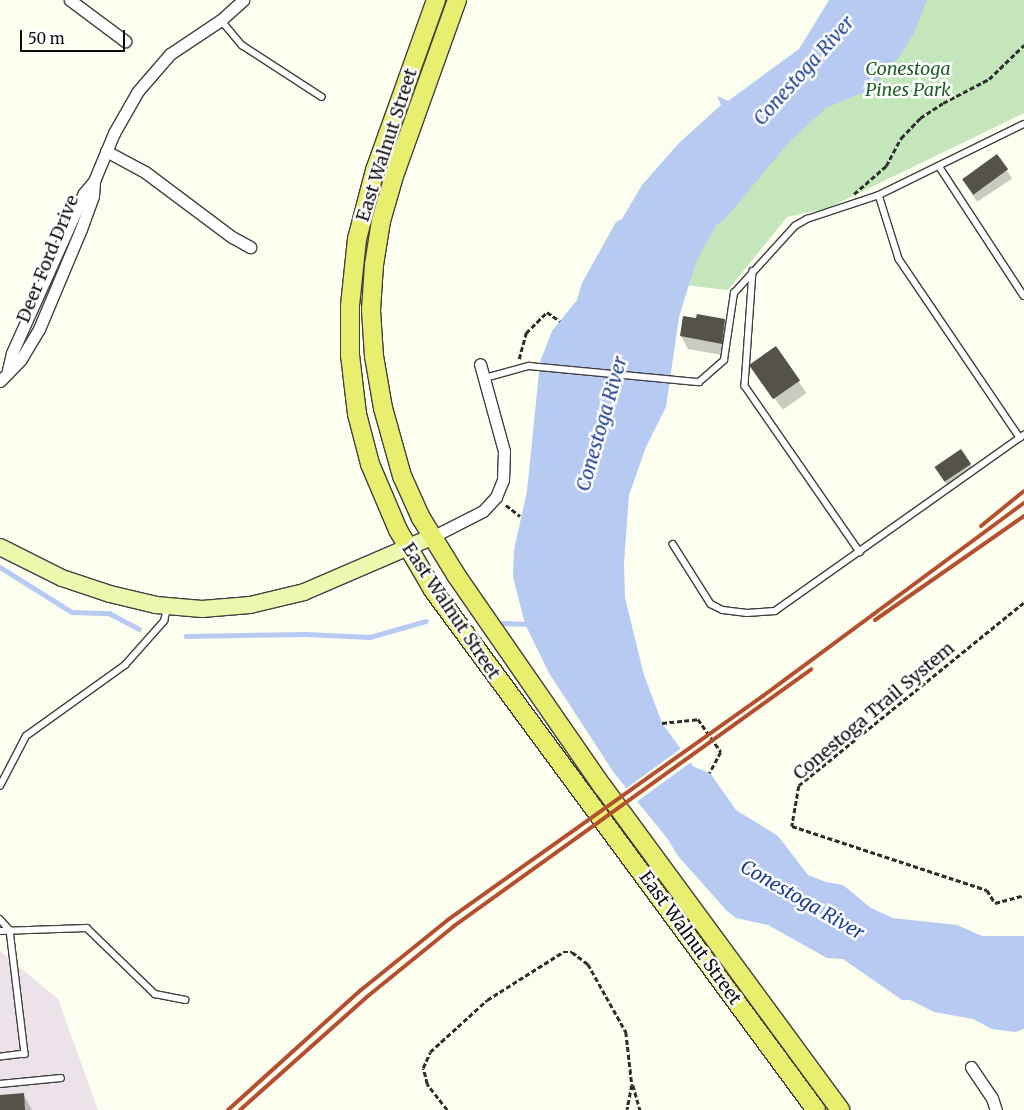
<!DOCTYPE html>
<html>
<head>
<meta charset="utf-8">
<style>
  body { margin:0 }
  #map { position:relative; width:1024px; height:1110px; overflow:hidden; background:#fcfeef; font-family:Merriweather,serif }
  div>[style] { position:absolute }
  [style*='--x'] { left:calc(var(--x)*1px); top:calc(var(--y)*1px); width:calc(var(--w)*1px); rotate:calc(var(--a)*1deg) }
  .industrial>* { inset:0; background:#ebe2ea }
  .green>* { inset:0; background:#c4e6bb }
  .water>* { inset:0; background:#b7caf2 }
  .pier>* { inset:0; background:#fcfeef; transform-origin:0 0 }
  .shadow>* { inset:0; background:#0003; transform-origin:0 0 }
  .stream>* { height:4.5px; margin:-2.25px; padding:0 2.25px; transform-origin:2.25px; border-radius:2.25px; background:#b7caf2 }
  .building>* { inset:0; background:#55524a; transform-origin:0 0 }
  .path>* { height:2.5px; margin-top:-1.25px; transform-origin:0; background:repeating-linear-gradient(90deg,#2f2f2f 0 5px,transparent 0 7.5px) }
  .roads { filter:drop-shadow(1px 0 #404040) drop-shadow(-1px 0 #404040) drop-shadow(0 1px #404040) drop-shadow(0 -1px #404040) }
  .lane>* { height:5.5px; margin:-2.75px; padding:0 2.75px; transform-origin:2.75px; border-radius:2.75px; background:#fff }
  .street>* { height:11px; margin:-5.5px; padding:0 5.5px; transform-origin:5.5px; border-radius:5.5px; background:#fff }
  .secondary>* { height:16px; margin:-8px; padding:0 8px; transform-origin:8px; border-radius:8px; background:#ebf9ae }
  .primary>* { height:18px; margin:-9px; padding:0 9px; transform-origin:9px; border-radius:9px; background:#e8ef6e }
  .rail>* { height:4px; margin:-2px; padding:0 2px; transform-origin:2px; border-radius:2px; background:#b4502f }
  span { translate:-50% -50%; white-space:nowrap; text-align:center; line-height:1.15; -webkit-text-stroke:5px #fff; paint-order:stroke }
  .park-label { font-size:18px; color:#226028; font-style:italic }
  .street-label { font-size:18px; color:#0d0d0d }
  .water-label { font-size:19px; color:#1f3f96; font-style:italic }
  .scale { position:absolute; left:20px; top:30px; width:105px; height:22px; box-sizing:border-box; border:2px solid #0d0d0d; border-top:0; padding-left:6px; font-size:15px; line-height:18px; white-space:nowrap; color:#0d0d0d; -webkit-text-stroke:4px #fff; paint-order:stroke }
</style>
</head>
<body>
<div id="map">
  <div class="industrial">
    <i style="clip-path:polygon(0 951px,58px 999px,98px 1110px,0 1110px)"></i>
  </div>
  <div class="green">
    <i style="clip-path:polygon(861px 0,1024px 0,1024px 113px,828px 208px,787px 217px,728px 290px,639px 280px)"></i>
  </div>
  <div class="water">
    <i style="clip-path:polygon(829px 0,927px 0,913px 35px,897px 60px,886px 66px,879px 83px,869px 90px,826px 108px,789px 142px,726px 218px,716px 225px,696px 262px,679px 317px,666px 407px,646px 447px,629px 495px,624px 563px,625px 598px,644px 675px,662px 723px,694px 767px,710px 773px,736px 810px,778px 836px,808px 875px,826px 882px,843px 885px,871px 908px,893px 918px,957px 925px,982px 936px,1024px 936px,1024px 1029px,1015px 1032px,992px 1029px,973px 1019px,934px 1012px,910px 1000px,902px 1000px,843px 959px,827px 958px,768px 925px,736px 918px,727px 911px,678px 856px,667px 838px,614px 773px,549px 673px,525px 624px,513px 577px,514px 550px,527px 491px,540px 362px,552px 331px,577px 300px,582px 283px,616px 222px,622px 219px,642px 185px,679px 143px,721px 105px,717px 96px,728px 101px,799px 49px)"></i>
  </div>
  <div class="pier">
    <i style="left:540px;top:363px;width:133px;height:7px;rotate:6deg"></i>
    <i style="left:683px;top:747px;width:17px;height:73px;rotate:54deg"></i>
  </div>
  <div class="shadow">
    <i style="left:997px;top:156px;width:27px;height:42px;rotate:56deg"></i>
    <i style="clip-path:polygon(697px 320px,725px 320px,732px 333px,728px 356px,688px 349px,681px 336px)"></i>
    <i style="left:775px;top:348px;width:55px;height:29px;rotate:55deg"></i>
    <i style="clip-path:polygon(970px 464px,975px 472px,950px 489px,941px 475px)"></i>
    <i style="clip-path:polygon(23px 1094px,32px 1110px,0 1110px,0 1096px)"></i>
  </div>
  <div class="stream">
    <i style="--x:0;--y:567;--w:85;--a:32"></i>
    <i style="--x:72;--y:612;--w:37;--a:2"></i>
    <i style="--x:109;--y:613;--w:34;--a:28"></i>
    <i style="--x:503;--y:623;--w:26;--a:2"></i>
    <i style="--x:186;--y:636;--w:119;--a:-1"></i>
    <i style="--x:305;--y:634;--w:65;--a:2.6"></i>
    <i style="--x:370;--y:637;--w:58;--a:-15.9"></i>
  </div>
  <div class="building">
    <i style="left:997px;top:154px;width:19px;height:43px;rotate:54deg"></i>
    <i style="clip-path:polygon(697px 314px,725px 319px,722px 344px,680px 336px,683px 316px,696px 318px)"></i>
    <i style="left:776px;top:346px;width:42px;height:33px;rotate:55deg"></i>
    <i style="left:961px;top:449px;width:18px;height:32px;rotate:56deg"></i>
    <i style="clip-path:polygon(24px 1093px,25px 1110px,0 1110px,0 1095px)"></i>
  </div>
  <div class="path">
    <i style="--x:854;--y:194;--w:43;--a:-41.2"></i>
    <i style="--x:886;--y:166;--w:32;--a:-62"></i>
    <i style="--x:901;--y:138;--w:28;--a:-46"></i>
    <i style="--x:920;--y:118;--w:27;--a:-33"></i>
    <i style="--x:943;--y:103;--w:52;--a:-27.6"></i>
    <i style="--x:989;--y:79;--w:49;--a:-44.2"></i>
    <i style="--x:519;--y:359;--w:27;--a:-75"></i>
    <i style="--x:526;--y:333;--w:30;--a:-45"></i>
    <i style="--x:547;--y:312;--w:16;--a:35"></i>
    <i style="--x:506;--y:505;--w:18;--a:38"></i>
    <i style="--x:1024;--y:603;--w:290;--a:140.9"></i>
    <i style="--x:799;--y:786;--w:41;--a:99.9"></i>
    <i style="--x:792;--y:826;--w:205;--a:18.2"></i>
    <i style="--x:987;--y:890;--w:15;--a:58"></i>
    <i style="--x:995;--y:903;--w:30;--a:-15"></i>
    <i style="--x:662;--y:723;--w:36;--a:-6"></i>
    <i style="--x:698;--y:719;--w:40;--a:55.1"></i>
    <i style="--x:721;--y:752;--w:24;--a:118"></i>
    <i style="--x:633;--y:1085;--w:26;--a:74"></i>
    <i style="--x:447;--y:1110;--w:33;--a:-128"></i>
    <i style="--x:427;--y:1084;--w:16;--a:-104"></i>
    <i style="--x:423;--y:1068;--w:17;--a:-66"></i>
    <i style="--x:430;--y:1052;--w:77;--a:-42.4"></i>
    <i style="--x:487;--y:1000;--w:90;--a:-32.3"></i>
    <i style="--x:563;--y:952;--w:9;--a:0"></i>
    <i style="--x:572;--y:952;--w:20;--a:37"></i>
    <i style="--x:588;--y:964;--w:78;--a:60.8"></i>
    <i style="--x:626;--y:1032;--w:53;--a:83.5"></i>
    <i style="--x:632;--y:1085;--w:25;--a:101"></i>
  </div>
  <div class="roads">
    <div class="lane">
      <i style="--x:221;--y:20;--w:33;--a:50"></i>
      <i style="--x:242;--y:45;--w:95;--a:33"></i>
      <i style="--x:939;--y:166;--w:155;--a:56.8"></i>
      <i style="--x:879;--y:195;--w:67;--a:72.6"></i>
      <i style="--x:899;--y:259;--w:216;--a:55.9"></i>
      <i style="--x:753;--y:271;--w:115;--a:94"></i>
      <i style="--x:745;--y:386;--w:202;--a:55.3"></i>
      <i style="--x:485;--y:378;--w:46;--a:-15.3"></i>
      <i style="--x:529;--y:366;--w:171;--a:5.4"></i>
      <i style="--x:699;--y:382;--w:33;--a:-41"></i>
      <i style="--x:724;--y:360;--w:68;--a:-81.5"></i>
      <i style="--x:734;--y:293;--w:91;--a:-47.7"></i>
      <i style="--x:795;--y:226;--w:14;--a:-30"></i>
      <i style="--x:807;--y:219;--w:76;--a:-18.4"></i>
      <i style="--x:879;--y:195;--w:161;--a:-26.1"></i>
      <i style="--x:673;--y:544;--w:71;--a:57.7"></i>
      <i style="--x:711;--y:604;--w:13;--a:27"></i>
      <i style="--x:723;--y:610;--w:24;--a:7"></i>
      <i style="--x:747;--y:613;--w:28;--a:-4"></i>
      <i style="--x:775;--y:611;--w:305;--a:-35.3"></i>
      <i style="--x:0;--y:786;--w:56;--a:-62.5"></i>
      <i style="--x:26;--y:736;--w:122;--a:-35.6"></i>
      <i style="--x:125;--y:665;--w:59;--a:-48.4"></i>
      <i style="--x:164;--y:621;--w:12;--a:-76"></i>
      <i style="--x:0;--y:919;--w:15;--a:48"></i>
      <i style="--x:10;--y:930;--w:125;--a:83.1"></i>
      <i style="--x:25;--y:1054;--w:25;--a:173"></i>
      <i style="--x:0;--y:931;--w:87;--a:-2"></i>
      <i style="--x:87;--y:928;--w:95;--a:44.1"></i>
      <i style="--x:155;--y:994;--w:31;--a:11"></i>
      <i style="--x:0;--y:1084;--w:61;--a:-5.6"></i>
    </div>
    <div class="street">
      <i style="--x:70;--y:0;--w:69;--a:36.7"></i>
      <i style="--x:106;--y:151;--w:44;--a:28.3"></i>
      <i style="--x:145;--y:172;--w:109;--a:36.8"></i>
      <i style="--x:232;--y:237;--w:21;--a:29"></i>
      <i style="--x:8;--y:370;--w:17;--a:-77"></i>
      <i style="--x:12;--y:353;--w:175;--a:-65.8"></i>
      <i style="--x:84;--y:193;--w:16;--a:-50"></i>
      <i style="--x:94;--y:181;--w:52;--a:-67.4"></i>
      <i style="--x:114;--y:133;--w:48;--a:-60.3"></i>
      <i style="--x:138;--y:91;--w:49;--a:-49.1"></i>
      <i style="--x:170;--y:54;--w:61;--a:-33.7"></i>
      <i style="--x:221;--y:20;--w:30;--a:-42"></i>
      <i style="--x:0;--y:381;--w:30;--a:-46"></i>
      <i style="--x:21;--y:359;--w:35;--a:-59"></i>
      <i style="--x:39;--y:329;--w:108;--a:-67.2"></i>
      <i style="--x:81;--y:229;--w:35;--a:-70"></i>
      <i style="--x:93;--y:196;--w:15;--a:-86"></i>
      <i style="--x:432;--y:537;--w:57;--a:-27"></i>
      <i style="--x:483;--y:511;--w:19;--a:-47"></i>
      <i style="--x:496;--y:497;--w:18;--a:-68"></i>
      <i style="--x:503;--y:480;--w:29;--a:-88"></i>
      <i style="--x:504;--y:451;--w:90;--a:-105.4"></i>
      <i style="--x:971;--y:1067;--w:37;--a:56"></i>
      <i style="--x:992;--y:1098;--w:13;--a:72"></i>
    </div>
    <div class="secondary">
      <i style="--x:0;--y:547;--w:69;--a:26.6"></i>
      <i style="--x:62;--y:578;--w:51;--a:18.4"></i>
      <i style="--x:110;--y:594;--w:47;--a:13.4"></i>
      <i style="--x:156;--y:605;--w:46;--a:5"></i>
      <i style="--x:202;--y:609;--w:48;--a:-4.8"></i>
      <i style="--x:250;--y:605;--w:56;--a:-13.5"></i>
      <i style="--x:304;--y:592;--w:139;--a:-23.3"></i>
    </div>
    <div class="primary">
      <i style="--x:436;--y:0;--w:181;--a:109.7"></i>
      <i style="--x:375;--y:170;--w:71;--a:104.6"></i>
      <i style="--x:357;--y:239;--w:67;--a:96"></i>
      <i style="--x:350;--y:306;--w:49;--a:90"></i>
      <i style="--x:350;--y:355;--w:59;--a:83.2"></i>
      <i style="--x:357;--y:414;--w:52;--a:75.4"></i>
      <i style="--x:370;--y:464;--w:72;--a:67"></i>
      <i style="--x:398;--y:530;--w:69;--a:59.7"></i>
      <i style="--x:433;--y:590;--w:646;--a:53.63"></i>
      <i style="--x:457;--y:0;--w:187;--a:109.7"></i>
      <i style="--x:394;--y:176;--w:47;--a:106.1"></i>
      <i style="--x:381;--y:221;--w:45;--a:99"></i>
      <i style="--x:374;--y:265;--w:45;--a:93.8"></i>
      <i style="--x:371;--y:310;--w:46;--a:86.3"></i>
      <i style="--x:374;--y:356;--w:53;--a:80.2"></i>
      <i style="--x:383;--y:408;--w:71;--a:74.4"></i>
      <i style="--x:402;--y:476;--w:46;--a:65.7"></i>
      <i style="--x:421;--y:518;--w:67;--a:58.4"></i>
      <i style="--x:456;--y:575;--w:258;--a:55.3"></i>
      <i style="--x:603;--y:787;--w:401;--a:53.7"></i>
    </div>
  </div>
  <div class="rail">
    <i style="--x:981;--y:526;--w:55;--a:-39.1"></i>
    <i style="--x:875;--y:620;--w:182;--a:-34.9"></i>
    <i style="--x:228;--y:1110;--w:179;--a:-42.1"></i>
    <i style="--x:361;--y:990;--w:113;--a:-38.9"></i>
    <i style="--x:449;--y:919;--w:385;--a:-35.4"></i>
    <i style="--x:763;--y:696;--w:325;--a:-36.5"></i>
    <i style="--x:240;--y:1110;--w:171;--a:-41.7"></i>
    <i style="--x:368;--y:996;--w:111;--a:-39.1"></i>
    <i style="--x:454;--y:926;--w:440;--a:-35.7"></i>
  </div>
  <div class="park-label">
    <span style="left:908px;top:80px">Conestoga<br>Pines Park</span>
  </div>
  <div class="street-label">
    <span style="left:387px;top:145px;rotate:-72deg">East Walnut Street</span>
    <span style="left:48px;top:259px;rotate:-68deg">Deer Ford Drive</span>
    <span style="left:451px;top:611px;rotate:56deg">East Walnut Street</span>
    <span style="left:874px;top:711px;rotate:-40deg">Conestoga Trail System</span>
    <span style="left:690px;top:938px;rotate:54deg">East Walnut Street</span>
  </div>
  <div class="water-label">
    <span style="left:804px;top:71px;rotate:-48deg">Conestoga River</span>
    <span style="left:602px;top:424px;rotate:-74deg">Conestoga River</span>
    <span style="left:802px;top:900px;rotate:30deg">Conestoga River</span>
  </div>
  <div class="scale">50 m</div>
</div>
</body>
</html>
